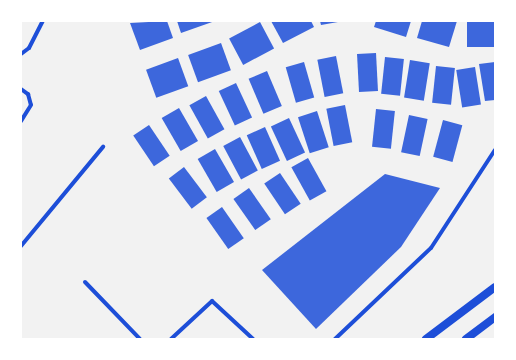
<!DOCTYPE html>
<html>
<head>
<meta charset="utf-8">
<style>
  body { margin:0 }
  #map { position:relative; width:516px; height:360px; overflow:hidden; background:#f2f2f2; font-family:"Roboto Condensed",sans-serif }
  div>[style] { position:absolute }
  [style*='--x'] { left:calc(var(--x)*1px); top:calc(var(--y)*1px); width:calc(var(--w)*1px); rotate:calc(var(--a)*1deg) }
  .building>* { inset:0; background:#3d67dc; transform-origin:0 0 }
  .minor>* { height:4px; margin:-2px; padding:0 2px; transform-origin:2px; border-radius:2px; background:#1d4ed8 }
  .secondary>* { height:8px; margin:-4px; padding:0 4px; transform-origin:4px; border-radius:4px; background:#1d4ed8 }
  span { translate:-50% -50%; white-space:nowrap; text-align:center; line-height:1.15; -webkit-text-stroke:3.5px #fff; paint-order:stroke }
  .frame { position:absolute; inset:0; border:22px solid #fff; pointer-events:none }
</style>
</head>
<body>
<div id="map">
  <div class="building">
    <i style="clip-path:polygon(167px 21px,173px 38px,140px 50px,130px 23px)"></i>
    <i style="clip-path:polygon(177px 21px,215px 21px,181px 33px)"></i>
    <i style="clip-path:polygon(271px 21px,311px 21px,314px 27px,283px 43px)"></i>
    <i style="clip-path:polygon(320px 21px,338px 21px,338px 22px,321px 25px)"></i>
    <i style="clip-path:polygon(376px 21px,411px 21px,406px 37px,374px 27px)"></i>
    <i style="clip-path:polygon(422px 21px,457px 21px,449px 47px,417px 38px)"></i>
    <i style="left:467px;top:21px;width:28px;height:26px"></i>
    <i style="left:260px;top:22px;width:30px;height:35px;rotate:62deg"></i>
    <i style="left:221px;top:43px;width:29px;height:35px;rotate:70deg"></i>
    <i style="left:376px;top:53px;width:38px;height:19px;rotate:87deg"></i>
    <i style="left:336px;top:56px;width:38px;height:19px;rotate:79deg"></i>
    <i style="left:385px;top:57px;width:19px;height:37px;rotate:6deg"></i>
    <i style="left:178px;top:58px;width:30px;height:34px;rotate:70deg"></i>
    <i style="left:410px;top:60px;width:20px;height:38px;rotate:9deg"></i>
    <i style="left:304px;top:62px;width:37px;height:19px;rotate:74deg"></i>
    <i style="clip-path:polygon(495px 62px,495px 100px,485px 101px,479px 64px)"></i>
    <i style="left:436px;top:66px;width:19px;height:37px;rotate:6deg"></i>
    <i style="left:475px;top:67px;width:38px;height:19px;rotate:81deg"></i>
    <i style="left:267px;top:71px;width:38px;height:20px;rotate:67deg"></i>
    <i style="left:236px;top:83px;width:38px;height:19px;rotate:65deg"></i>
    <i style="left:206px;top:96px;width:38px;height:19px;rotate:61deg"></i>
    <i style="left:345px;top:105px;width:38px;height:19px;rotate:79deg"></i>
    <i style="left:179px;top:108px;width:38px;height:20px;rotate:60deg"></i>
    <i style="left:376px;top:109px;width:19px;height:38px;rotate:6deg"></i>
    <i style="left:317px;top:111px;width:38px;height:20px;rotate:72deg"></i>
    <i style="left:409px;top:115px;width:19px;height:38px;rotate:12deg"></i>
    <i style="left:289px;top:118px;width:38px;height:20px;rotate:65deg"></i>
    <i style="left:443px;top:120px;width:20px;height:38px;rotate:15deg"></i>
    <i style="left:149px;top:125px;width:37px;height:19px;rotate:56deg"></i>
    <i style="left:265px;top:127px;width:37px;height:20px;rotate:66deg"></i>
    <i style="left:240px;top:137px;width:38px;height:19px;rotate:62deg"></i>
    <i style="left:215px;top:149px;width:38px;height:20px;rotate:60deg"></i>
    <i style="left:308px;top:158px;width:38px;height:19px;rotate:61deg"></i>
    <i style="left:184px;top:167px;width:38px;height:19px;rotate:53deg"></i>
    <i style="left:280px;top:173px;width:37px;height:19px;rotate:56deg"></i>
    <i style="clip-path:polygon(385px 174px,440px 188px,401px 247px,316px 329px,262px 270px)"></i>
    <i style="left:249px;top:188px;width:38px;height:19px;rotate:55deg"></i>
    <i style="left:222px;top:207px;width:38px;height:19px;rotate:55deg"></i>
  </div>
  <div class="minor">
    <i style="--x:21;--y:54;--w:10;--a:-37"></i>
    <i style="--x:29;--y:48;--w:30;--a:-63"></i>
    <i style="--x:21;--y:89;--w:9;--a:36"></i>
    <i style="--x:28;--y:94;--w:11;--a:75"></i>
    <i style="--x:31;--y:105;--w:19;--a:122"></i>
    <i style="--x:21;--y:246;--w:129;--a:-50.4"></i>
    <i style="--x:85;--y:282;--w:79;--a:46"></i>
    <i style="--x:171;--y:339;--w:56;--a:-42.8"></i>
    <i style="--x:212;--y:301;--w:56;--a:42.8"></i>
    <i style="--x:335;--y:339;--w:132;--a:-43.5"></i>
    <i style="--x:431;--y:248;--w:117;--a:-56.9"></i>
  </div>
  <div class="secondary">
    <i style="--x:426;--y:339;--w:86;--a:-37"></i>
    <i style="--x:466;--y:339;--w:36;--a:-37"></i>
  </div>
  <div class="frame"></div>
</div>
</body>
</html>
